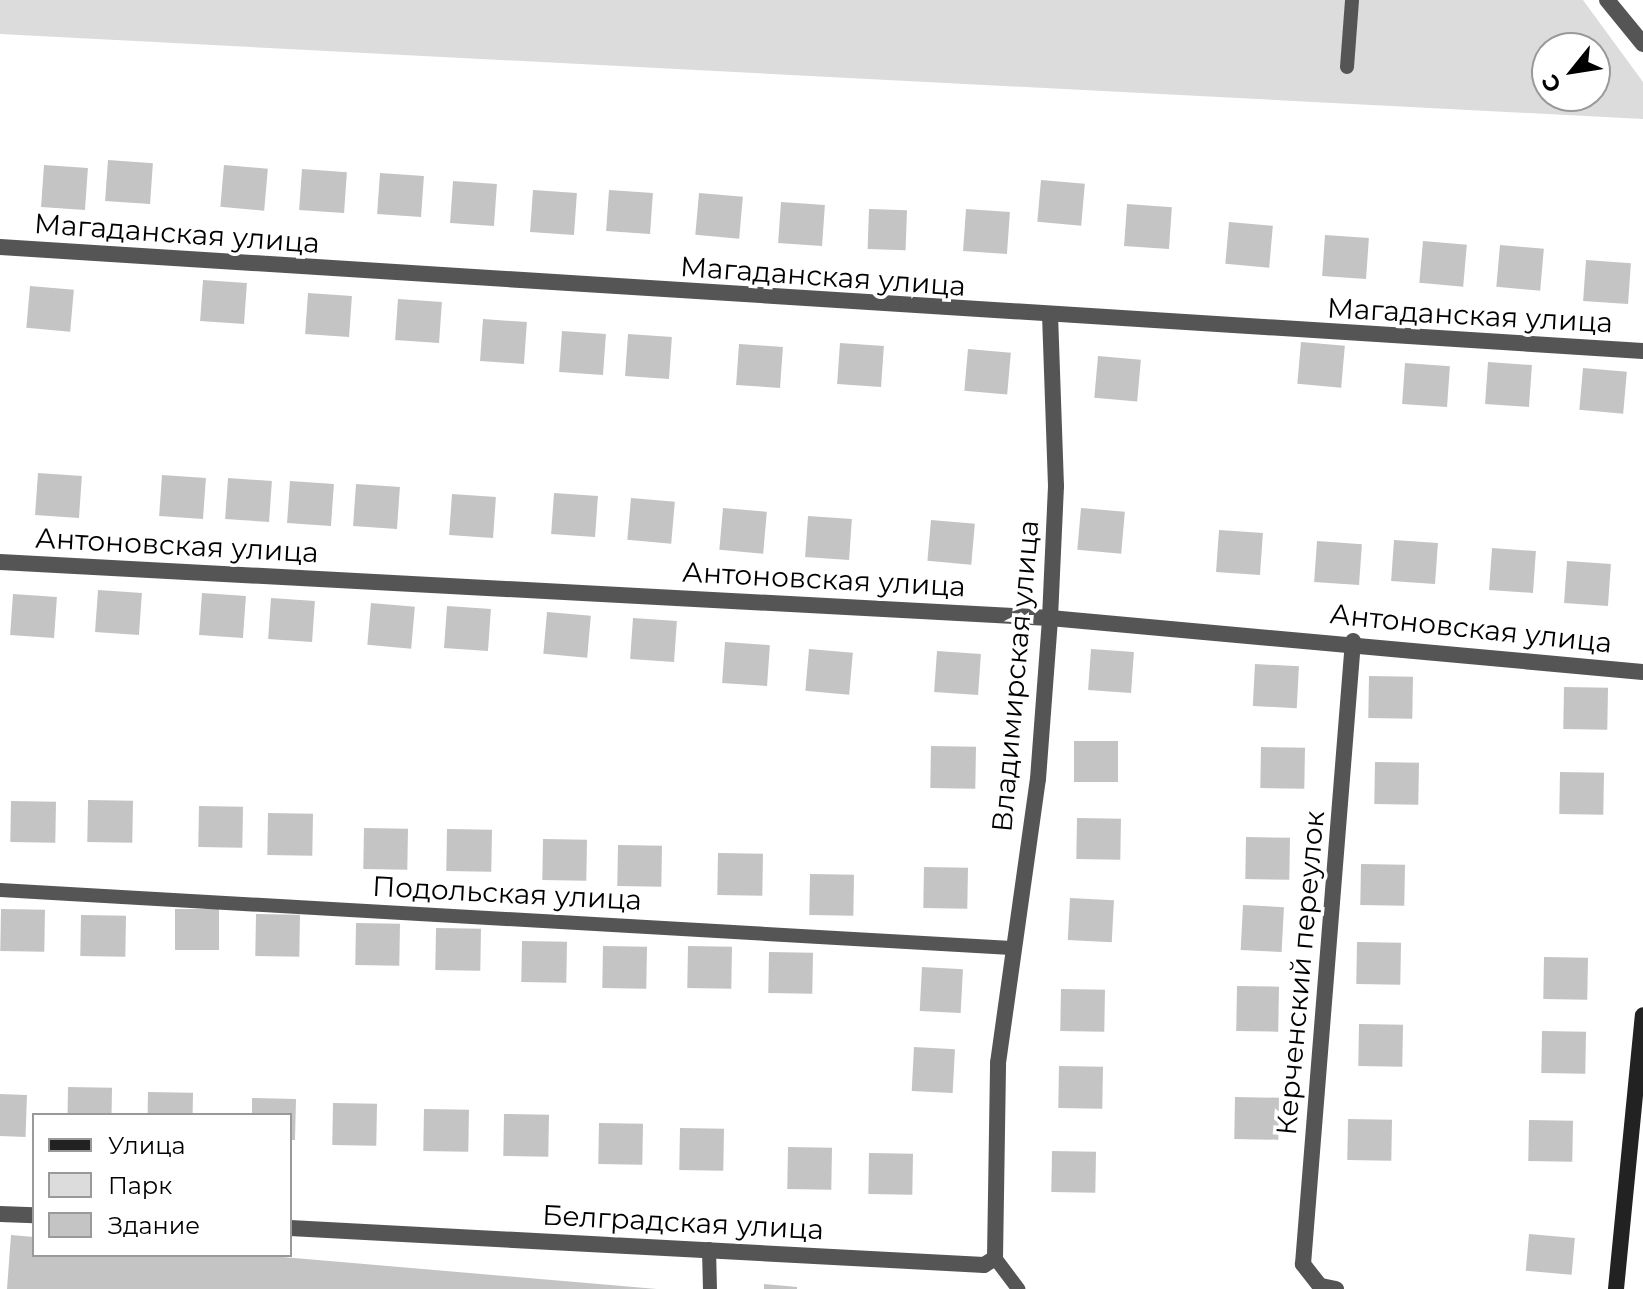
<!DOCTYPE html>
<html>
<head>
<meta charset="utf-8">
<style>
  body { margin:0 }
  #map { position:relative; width:1643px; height:1289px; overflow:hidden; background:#fff; font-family:Montserrat,sans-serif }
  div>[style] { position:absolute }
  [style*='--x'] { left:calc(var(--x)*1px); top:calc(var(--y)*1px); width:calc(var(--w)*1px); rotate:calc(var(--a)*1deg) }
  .green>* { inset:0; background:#dcdcdc }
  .building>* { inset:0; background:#c4c4c4; transform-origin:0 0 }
  .lane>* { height:14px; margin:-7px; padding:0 7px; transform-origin:7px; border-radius:7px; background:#555 }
  .street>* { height:16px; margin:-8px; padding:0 8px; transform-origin:8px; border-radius:8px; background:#555 }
  .secondary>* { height:16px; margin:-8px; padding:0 8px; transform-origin:8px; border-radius:8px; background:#222 }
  span { translate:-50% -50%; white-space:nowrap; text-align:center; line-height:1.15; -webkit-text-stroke:7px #fff; paint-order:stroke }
  .street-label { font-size:28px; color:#000 }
  .legend { position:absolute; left:32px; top:1113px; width:260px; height:144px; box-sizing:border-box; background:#fff; border:2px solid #999; margin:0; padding:10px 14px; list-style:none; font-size:24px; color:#000 }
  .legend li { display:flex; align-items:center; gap:16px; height:40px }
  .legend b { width:40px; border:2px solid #999 }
  .north { position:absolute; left:1531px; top:32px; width:80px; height:80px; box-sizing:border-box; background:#fff; border:2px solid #999; border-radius:50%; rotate:240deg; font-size:22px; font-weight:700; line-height:32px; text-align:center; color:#000 }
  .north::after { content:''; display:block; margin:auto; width:28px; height:36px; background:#000; clip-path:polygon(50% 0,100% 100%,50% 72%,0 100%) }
</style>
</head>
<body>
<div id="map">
  <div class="green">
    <i style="clip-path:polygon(evenodd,0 0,1583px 0,1643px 82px,1643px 119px,0 34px,0 0,1547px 48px,1595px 48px,1595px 96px,1547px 96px,1547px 48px)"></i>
  </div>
  <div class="building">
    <i style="left:108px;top:160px;width:45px;height:41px;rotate:4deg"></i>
    <i style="left:44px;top:165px;width:44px;height:42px;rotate:4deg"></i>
    <i style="left:224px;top:165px;width:44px;height:42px;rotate:5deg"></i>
    <i style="left:302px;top:169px;width:45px;height:41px;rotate:4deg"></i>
    <i style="left:380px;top:173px;width:44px;height:41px;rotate:4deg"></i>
    <i style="left:1041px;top:180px;width:44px;height:42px;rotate:5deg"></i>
    <i style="left:453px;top:181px;width:44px;height:42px;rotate:4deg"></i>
    <i style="left:533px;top:190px;width:44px;height:42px;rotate:4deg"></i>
    <i style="left:609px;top:190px;width:44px;height:41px;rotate:4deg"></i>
    <i style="left:699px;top:193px;width:44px;height:42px;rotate:5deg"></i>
    <i style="left:781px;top:202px;width:44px;height:41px;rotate:4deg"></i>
    <i style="left:1127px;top:204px;width:45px;height:42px;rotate:4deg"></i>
    <i style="left:869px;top:209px;width:38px;height:40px;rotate:2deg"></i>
    <i style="left:966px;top:209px;width:44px;height:42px;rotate:4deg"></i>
    <i style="left:1229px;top:222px;width:44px;height:42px;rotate:5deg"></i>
    <i style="left:1325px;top:235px;width:44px;height:41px;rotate:4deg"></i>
    <i style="left:1423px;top:241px;width:44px;height:42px;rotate:5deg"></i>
    <i style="left:1500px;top:245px;width:44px;height:42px;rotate:5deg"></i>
    <i style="left:1586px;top:260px;width:45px;height:41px;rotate:4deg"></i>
    <i style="left:203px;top:280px;width:44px;height:41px;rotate:4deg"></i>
    <i style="left:30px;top:286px;width:44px;height:42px;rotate:5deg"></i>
    <i style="left:308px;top:293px;width:44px;height:41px;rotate:4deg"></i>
    <i style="left:398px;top:299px;width:44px;height:41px;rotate:4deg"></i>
    <i style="left:483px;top:319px;width:44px;height:42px;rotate:4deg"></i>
    <i style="left:562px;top:331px;width:44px;height:41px;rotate:4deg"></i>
    <i style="left:628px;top:334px;width:44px;height:42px;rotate:4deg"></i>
    <i style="left:1301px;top:342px;width:44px;height:42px;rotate:5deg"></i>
    <i style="left:840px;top:343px;width:44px;height:41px;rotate:4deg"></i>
    <i style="left:739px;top:344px;width:44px;height:41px;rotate:4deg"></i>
    <i style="left:968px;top:349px;width:43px;height:42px;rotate:5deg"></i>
    <i style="left:1098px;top:356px;width:43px;height:42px;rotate:5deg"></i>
    <i style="left:1488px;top:362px;width:44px;height:42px;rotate:4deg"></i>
    <i style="left:1405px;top:363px;width:45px;height:41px;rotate:4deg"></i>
    <i style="left:1583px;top:368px;width:44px;height:42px;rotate:5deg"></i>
    <i style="left:38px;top:473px;width:44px;height:42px;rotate:4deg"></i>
    <i style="left:162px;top:475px;width:44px;height:41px;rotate:4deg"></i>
    <i style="left:228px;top:478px;width:44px;height:41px;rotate:4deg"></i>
    <i style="left:290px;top:481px;width:44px;height:42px;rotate:4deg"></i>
    <i style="left:356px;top:484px;width:44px;height:42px;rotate:4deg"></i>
    <i style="left:554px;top:493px;width:44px;height:41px;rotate:4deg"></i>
    <i style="left:452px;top:494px;width:44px;height:41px;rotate:4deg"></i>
    <i style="left:631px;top:498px;width:44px;height:42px;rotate:5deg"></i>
    <i style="left:723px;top:508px;width:44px;height:42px;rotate:5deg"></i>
    <i style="left:1081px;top:508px;width:44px;height:42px;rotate:5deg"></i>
    <i style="left:808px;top:516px;width:44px;height:41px;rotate:4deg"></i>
    <i style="left:931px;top:520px;width:44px;height:41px;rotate:5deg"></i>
    <i style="left:1219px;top:530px;width:44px;height:42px;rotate:4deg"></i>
    <i style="left:1394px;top:540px;width:44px;height:41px;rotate:4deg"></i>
    <i style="left:1317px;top:541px;width:45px;height:41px;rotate:4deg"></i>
    <i style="left:1492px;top:548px;width:44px;height:42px;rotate:4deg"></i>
    <i style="left:1567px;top:561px;width:44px;height:42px;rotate:4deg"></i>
    <i style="left:98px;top:590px;width:44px;height:42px;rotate:4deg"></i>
    <i style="left:202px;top:593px;width:44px;height:42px;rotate:4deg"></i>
    <i style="left:13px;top:594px;width:44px;height:41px;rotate:4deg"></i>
    <i style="left:271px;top:598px;width:44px;height:41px;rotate:4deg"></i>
    <i style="left:371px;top:603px;width:44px;height:42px;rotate:5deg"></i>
    <i style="left:447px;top:606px;width:44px;height:42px;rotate:4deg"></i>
    <i style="left:547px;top:612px;width:44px;height:42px;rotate:5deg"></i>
    <i style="left:633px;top:618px;width:44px;height:41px;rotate:4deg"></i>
    <i style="left:725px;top:642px;width:45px;height:41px;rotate:4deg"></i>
    <i style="left:809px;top:649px;width:44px;height:42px;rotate:5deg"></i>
    <i style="left:1091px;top:649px;width:43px;height:41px;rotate:4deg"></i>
    <i style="left:937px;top:651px;width:44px;height:41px;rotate:4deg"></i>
    <i style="left:1255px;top:664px;width:44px;height:42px;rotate:3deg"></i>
    <i style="left:1369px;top:676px;width:44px;height:42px;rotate:1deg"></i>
    <i style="left:1564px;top:687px;width:44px;height:42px;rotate:1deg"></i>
    <i style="left:1074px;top:741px;width:44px;height:41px"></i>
    <i style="left:931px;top:746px;width:45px;height:42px;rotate:1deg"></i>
    <i style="left:1261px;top:747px;width:44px;height:41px;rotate:1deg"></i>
    <i style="left:1375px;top:762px;width:44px;height:42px;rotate:1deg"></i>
    <i style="left:1560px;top:772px;width:44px;height:42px;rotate:1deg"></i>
    <i style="left:88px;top:800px;width:45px;height:42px;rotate:1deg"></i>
    <i style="left:11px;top:801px;width:45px;height:41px;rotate:1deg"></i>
    <i style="left:199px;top:806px;width:44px;height:41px;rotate:1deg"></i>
    <i style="left:268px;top:813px;width:45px;height:42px;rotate:1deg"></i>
    <i style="left:1077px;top:818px;width:44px;height:41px;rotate:1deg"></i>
    <i style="left:364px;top:828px;width:44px;height:41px;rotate:1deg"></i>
    <i style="left:447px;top:829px;width:45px;height:42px;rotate:1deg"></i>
    <i style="left:1246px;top:837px;width:44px;height:42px;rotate:1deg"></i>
    <i style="left:543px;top:839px;width:44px;height:41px;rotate:1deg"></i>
    <i style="left:618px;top:845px;width:44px;height:41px;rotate:1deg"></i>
    <i style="left:718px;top:853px;width:45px;height:42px;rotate:1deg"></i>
    <i style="left:1361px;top:864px;width:44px;height:41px;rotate:1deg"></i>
    <i style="left:924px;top:867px;width:44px;height:41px;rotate:1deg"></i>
    <i style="left:810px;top:874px;width:44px;height:41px;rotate:1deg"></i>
    <i style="left:1070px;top:898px;width:44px;height:42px;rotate:3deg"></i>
    <i style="left:1243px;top:905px;width:41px;height:45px;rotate:3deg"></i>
    <i style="left:1px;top:909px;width:44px;height:42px;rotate:1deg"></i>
    <i style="left:175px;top:909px;width:44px;height:41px"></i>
    <i style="left:256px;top:914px;width:44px;height:42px;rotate:1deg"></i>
    <i style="left:81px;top:915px;width:45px;height:41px;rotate:1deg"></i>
    <i style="left:356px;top:923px;width:44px;height:42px;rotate:1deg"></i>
    <i style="left:436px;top:928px;width:45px;height:42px;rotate:1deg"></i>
    <i style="left:522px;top:941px;width:45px;height:41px;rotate:1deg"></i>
    <i style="left:1357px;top:942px;width:44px;height:42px;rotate:1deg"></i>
    <i style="left:603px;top:946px;width:44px;height:42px;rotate:1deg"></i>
    <i style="left:688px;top:946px;width:44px;height:42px;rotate:1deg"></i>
    <i style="left:769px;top:952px;width:44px;height:41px;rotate:1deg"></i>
    <i style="left:1544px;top:957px;width:44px;height:42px;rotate:1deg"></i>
    <i style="left:922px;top:967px;width:41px;height:44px;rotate:3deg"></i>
    <i style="left:1237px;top:986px;width:42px;height:45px;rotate:1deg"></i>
    <i style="left:1061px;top:989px;width:44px;height:42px;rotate:1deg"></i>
    <i style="left:1359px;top:1024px;width:44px;height:42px;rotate:1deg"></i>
    <i style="left:1542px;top:1031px;width:44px;height:42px;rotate:1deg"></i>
    <i style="left:914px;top:1047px;width:41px;height:44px;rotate:3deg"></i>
    <i style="left:1059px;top:1066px;width:44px;height:42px;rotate:1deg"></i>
    <i style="left:68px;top:1087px;width:44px;height:28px;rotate:1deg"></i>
    <i style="left:148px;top:1092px;width:45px;height:23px;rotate:1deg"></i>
    <i style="left:0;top:1094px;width:27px;height:42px;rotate:2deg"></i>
    <i style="left:1235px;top:1097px;width:44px;height:42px;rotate:1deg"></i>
    <i style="clip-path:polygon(252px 1098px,296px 1099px,295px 1140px,290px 1140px,290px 1115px,252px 1115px)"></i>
    <i style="left:333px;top:1103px;width:44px;height:42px;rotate:1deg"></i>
    <i style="left:424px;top:1109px;width:45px;height:42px;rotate:1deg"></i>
    <i style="left:504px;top:1114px;width:45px;height:42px;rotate:1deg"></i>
    <i style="left:1348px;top:1119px;width:44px;height:41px;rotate:1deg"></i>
    <i style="left:1529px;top:1120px;width:44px;height:41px;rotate:1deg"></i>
    <i style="left:599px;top:1123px;width:44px;height:41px;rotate:1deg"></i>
    <i style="left:680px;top:1128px;width:44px;height:42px;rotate:1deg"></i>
    <i style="left:788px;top:1147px;width:44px;height:42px;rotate:1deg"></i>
    <i style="left:1052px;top:1151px;width:44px;height:41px;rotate:1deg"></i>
    <i style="left:869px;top:1153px;width:44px;height:41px;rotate:1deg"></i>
    <i style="left:1529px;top:1234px;width:46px;height:37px;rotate:5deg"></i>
    <i style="clip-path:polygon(11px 1235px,34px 1237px,34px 1255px,259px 1255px,657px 1289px,7px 1289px)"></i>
    <i style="clip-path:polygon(764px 1284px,797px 1287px,797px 1289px,764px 1289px)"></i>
  </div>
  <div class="lane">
    <i style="--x:1347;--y:67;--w:67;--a:-85.7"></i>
    <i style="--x:0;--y:890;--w:1013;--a:3.28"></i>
    <i style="--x:709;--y:1249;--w:40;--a:88.6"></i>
    <i style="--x:995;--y:1258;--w:39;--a:53"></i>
  </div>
  <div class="street">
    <i style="--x:1607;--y:0;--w:57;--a:50.7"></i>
    <i style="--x:0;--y:247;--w:1646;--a:3.62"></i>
    <i style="--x:0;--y:562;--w:1051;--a:3.05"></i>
    <i style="--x:1050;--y:618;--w:595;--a:5.2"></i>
    <i style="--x:0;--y:1214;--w:34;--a:2"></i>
    <i style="--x:290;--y:1228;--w:695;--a:3.05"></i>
    <i style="--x:984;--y:1265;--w:13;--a:-32"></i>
    <i style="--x:995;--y:1258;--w:195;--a:-89.1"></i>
    <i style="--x:998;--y:1063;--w:287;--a:-82"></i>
    <i style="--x:1038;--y:779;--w:161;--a:-85.7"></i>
    <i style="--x:1050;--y:618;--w:132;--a:-87.4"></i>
    <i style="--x:1056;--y:486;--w:169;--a:-92"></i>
    <i style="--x:1336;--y:1289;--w:16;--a:-169"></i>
    <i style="--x:1320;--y:1286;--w:28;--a:-128"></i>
    <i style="--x:1303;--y:1264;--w:625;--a:-85.41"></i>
  </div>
  <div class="secondary">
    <i style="--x:1616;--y:1289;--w:275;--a:-84.4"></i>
  </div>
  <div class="street-label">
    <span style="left:177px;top:233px;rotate:4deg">Магаданская улица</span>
    <span style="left:823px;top:276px;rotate:4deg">Магаданская улица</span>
    <span style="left:1470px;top:315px;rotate:3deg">Магаданская улица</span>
    <span style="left:177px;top:545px;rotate:3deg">Антоновская улица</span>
    <span style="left:824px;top:579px;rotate:3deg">Антоновская улица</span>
    <span style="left:1471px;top:628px;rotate:6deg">Антоновская улица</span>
    <span style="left:1015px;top:676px;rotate:-85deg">Владимирская улица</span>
    <span style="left:507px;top:893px;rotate:3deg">Подольская улица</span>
    <span style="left:1300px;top:973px;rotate:-85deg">Керченский переулок</span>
    <span style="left:683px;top:1222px;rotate:3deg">Белградская улица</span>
  </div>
  <ul class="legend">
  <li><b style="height:10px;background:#222"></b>Улица</li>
  <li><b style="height:22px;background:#dcdcdc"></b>Парк</li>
  <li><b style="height:22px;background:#c4c4c4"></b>Здание</li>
  </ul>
  <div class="north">С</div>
</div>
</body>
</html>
